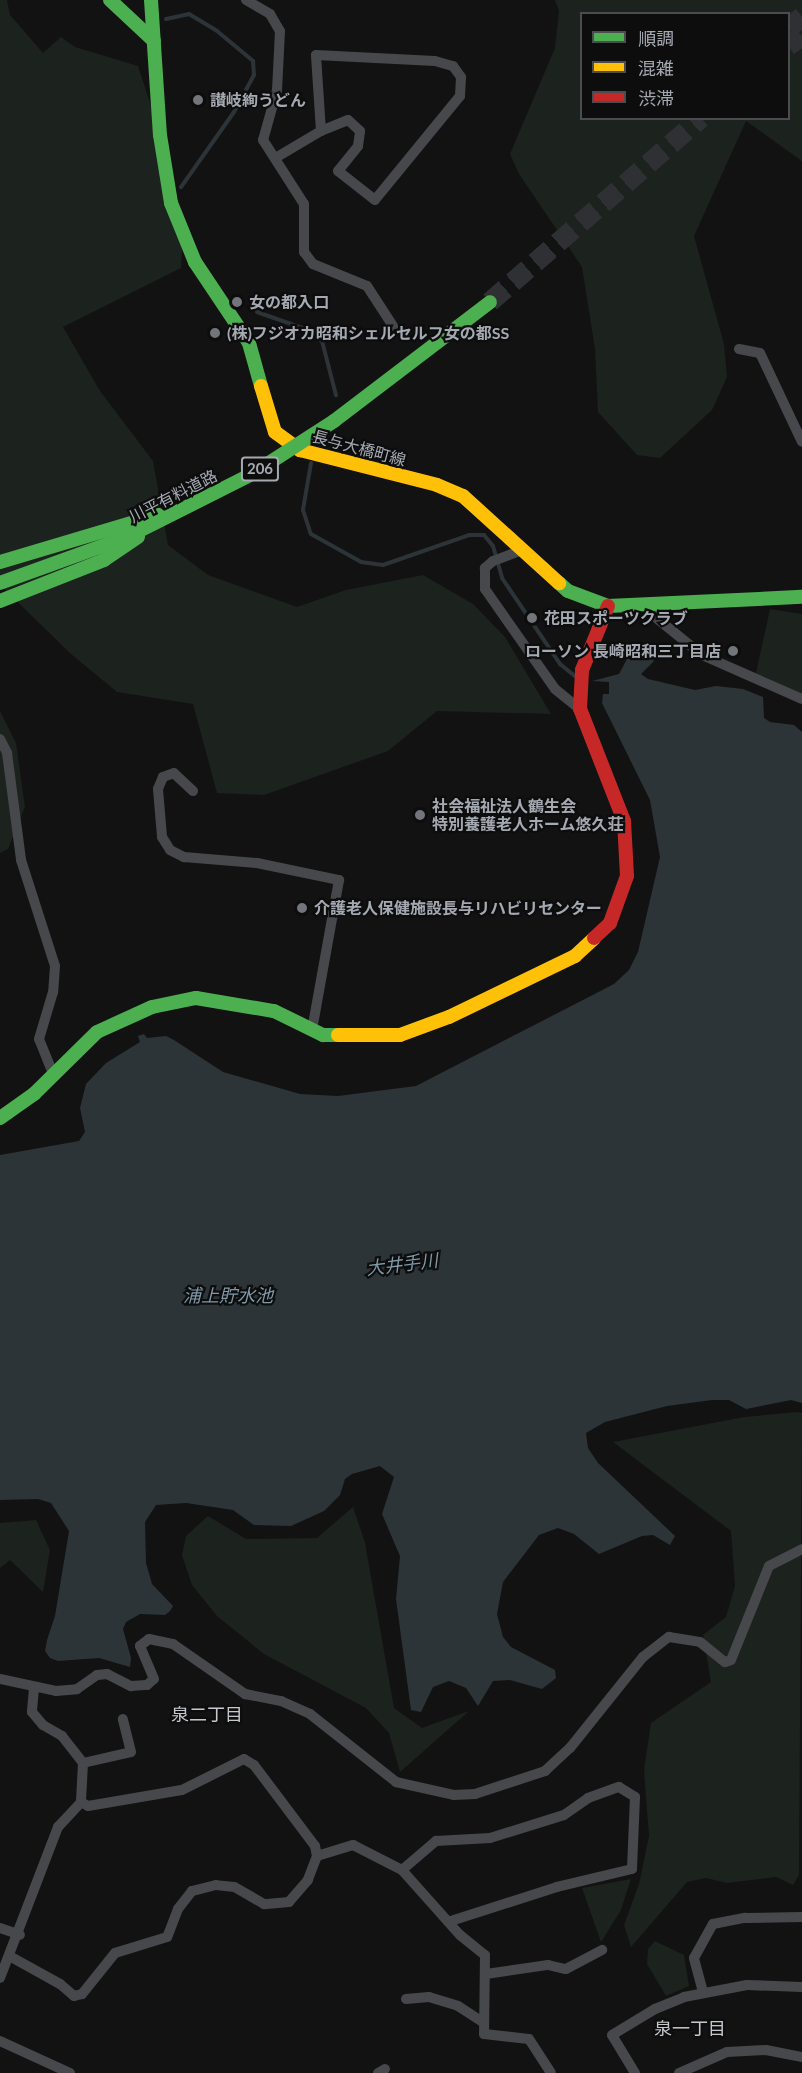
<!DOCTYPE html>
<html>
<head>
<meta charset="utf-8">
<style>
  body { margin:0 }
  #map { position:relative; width:802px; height:2073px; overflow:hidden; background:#121213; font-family:Lato,"Noto Sans JP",sans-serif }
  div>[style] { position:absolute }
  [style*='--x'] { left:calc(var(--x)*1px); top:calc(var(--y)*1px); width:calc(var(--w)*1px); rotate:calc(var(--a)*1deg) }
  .green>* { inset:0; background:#1c221d }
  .water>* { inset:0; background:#2c3438 }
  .stream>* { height:4px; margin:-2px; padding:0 2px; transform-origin:2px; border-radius:2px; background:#2c3438 }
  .highway-tunnel>* { height:20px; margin-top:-10px; transform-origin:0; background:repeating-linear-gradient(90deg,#2f3033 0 20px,transparent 0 30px) }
  .street>* { height:10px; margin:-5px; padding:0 5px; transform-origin:5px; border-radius:5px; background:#47484b }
  .fast>* { height:14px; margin:-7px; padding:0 7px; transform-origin:7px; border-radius:7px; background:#4caf50 }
  .slow>* { height:14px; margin:-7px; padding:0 7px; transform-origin:7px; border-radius:7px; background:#ffc107 }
  .jam>* { height:14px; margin:-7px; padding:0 7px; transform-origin:7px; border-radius:7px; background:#c62828 }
  .fast-bridge>* { height:14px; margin:-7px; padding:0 7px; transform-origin:7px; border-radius:7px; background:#4caf50 }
  .dots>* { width:16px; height:16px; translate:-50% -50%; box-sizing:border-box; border:3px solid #0d0d0e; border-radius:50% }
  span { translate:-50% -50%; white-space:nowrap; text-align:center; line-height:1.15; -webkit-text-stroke:4.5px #0d0d0e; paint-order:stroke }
  .shield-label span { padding:2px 4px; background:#0d0d0e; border:2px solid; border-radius:4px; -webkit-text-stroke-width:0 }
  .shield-label { font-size:15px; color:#a5aab2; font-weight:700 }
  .poi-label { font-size:16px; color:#a5aab2; font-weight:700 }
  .left { translate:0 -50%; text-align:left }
  .right { translate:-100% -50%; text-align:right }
  .street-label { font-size:16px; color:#a5aab2 }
  .water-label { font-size:18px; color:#7f9ba9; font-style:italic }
  .neighbourhood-label { font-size:18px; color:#c5c9ce }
  .legend { position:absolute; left:580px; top:12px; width:210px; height:108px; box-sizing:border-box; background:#0d0d0e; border:2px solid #4a4c50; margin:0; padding:8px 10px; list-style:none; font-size:18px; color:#a5aab2 }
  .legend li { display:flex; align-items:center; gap:12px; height:30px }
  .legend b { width:30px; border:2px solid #4a4c50 }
</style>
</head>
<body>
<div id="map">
  <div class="green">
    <i style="clip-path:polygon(0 0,7px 0,10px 15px,43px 53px,61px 37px,75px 47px,138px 66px,154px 115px,183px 237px,181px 268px,63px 327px,100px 391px,153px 461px,168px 545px,208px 575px,297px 607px,346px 590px,423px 575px,473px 604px,505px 637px,551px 714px,437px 711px,388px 751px,264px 795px,217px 793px,193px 704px,117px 692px,71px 654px,0 585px)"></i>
    <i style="clip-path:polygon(evenodd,555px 0,802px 0,802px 161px,746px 121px,694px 236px,724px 344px,727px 377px,712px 410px,660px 458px,637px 455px,598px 412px,595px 349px,582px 267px,519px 174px,510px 154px,555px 48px,559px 11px,555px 0,582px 14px,788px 14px,788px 118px,582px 118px,582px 14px)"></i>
    <i style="clip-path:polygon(770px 609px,802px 614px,802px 694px,756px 673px)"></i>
    <i style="clip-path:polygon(0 711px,16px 743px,25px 807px,8px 849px,0 853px)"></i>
    <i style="clip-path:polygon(798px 1412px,802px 1413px,799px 1875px,793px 1885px,776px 1877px,727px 1883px,706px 1878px,687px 1882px,631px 1947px,624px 1925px,639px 1884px,649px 1836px,644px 1770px,651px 1723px,711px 1682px,703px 1635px,726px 1617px,735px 1586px,731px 1531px,613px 1442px,744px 1417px)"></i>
    <i style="clip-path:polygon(353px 1507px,365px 1543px,394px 1708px,422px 1728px,469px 1711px,400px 1772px,389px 1733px,366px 1708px,264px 1654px,217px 1616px,192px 1585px,182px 1555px,186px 1536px,208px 1516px,246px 1539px,317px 1538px)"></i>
    <i style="clip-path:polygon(36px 1520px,50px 1550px,43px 1592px,10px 1560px,0 1568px,0 1523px)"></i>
    <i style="clip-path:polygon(631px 1879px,621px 1910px,601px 1942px,582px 1888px)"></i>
    <i style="clip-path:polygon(655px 1941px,684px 1955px,689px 1986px,666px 1996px,647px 1964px,648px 1949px)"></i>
  </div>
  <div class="water">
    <i style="clip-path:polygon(650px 655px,654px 661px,641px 674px,648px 679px,695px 690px,716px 686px,743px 689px,763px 697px,764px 718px,770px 722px,794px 725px,802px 732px,802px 1403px,791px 1400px,746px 1409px,729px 1400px,712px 1400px,667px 1406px,605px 1422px,586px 1433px,588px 1448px,598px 1463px,675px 1536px,670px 1545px,653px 1535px,642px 1536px,599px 1554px,574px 1534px,558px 1528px,539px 1535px,503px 1582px,497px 1614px,503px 1637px,511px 1647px,555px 1670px,556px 1678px,542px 1689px,510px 1680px,493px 1681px,478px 1706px,466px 1688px,449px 1681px,433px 1687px,421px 1712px,411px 1710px,396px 1599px,400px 1556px,382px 1514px,394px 1477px,380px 1466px,352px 1474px,345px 1479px,340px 1495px,324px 1511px,291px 1526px,254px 1525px,233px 1510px,186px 1503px,156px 1505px,145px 1522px,146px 1563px,152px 1584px,173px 1606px,170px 1611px,165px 1615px,140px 1614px,126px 1622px,123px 1629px,131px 1658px,130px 1667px,99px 1658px,58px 1661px,50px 1658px,45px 1651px,47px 1640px,55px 1616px,69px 1531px,51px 1503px,38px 1499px,0 1500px,0 1155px,79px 1141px,85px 1132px,80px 1108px,86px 1084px,106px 1063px,140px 1042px,138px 1036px,144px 1034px,147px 1038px,166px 1036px,174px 1040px,223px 1072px,300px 1094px,338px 1096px,416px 1086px,614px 984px,629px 970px,638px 952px,660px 857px,650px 800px,602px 703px,603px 694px,609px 694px,609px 682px,592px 681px,619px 674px,627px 659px)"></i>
  </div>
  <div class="stream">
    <i style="--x:166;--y:19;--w:24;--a:-12"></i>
    <i style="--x:189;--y:14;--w:33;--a:31"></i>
    <i style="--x:217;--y:31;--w:47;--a:39.8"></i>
    <i style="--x:253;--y:61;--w:14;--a:86"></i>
    <i style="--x:254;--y:75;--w:42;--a:118.4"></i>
    <i style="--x:234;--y:112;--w:92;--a:125.2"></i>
    <i style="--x:257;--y:312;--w:54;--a:19.4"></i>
    <i style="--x:308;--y:330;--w:18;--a:38"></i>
    <i style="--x:322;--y:341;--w:56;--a:75.5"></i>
    <i style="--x:311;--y:463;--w:48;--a:99.7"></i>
    <i style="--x:303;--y:510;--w:25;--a:72"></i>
    <i style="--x:311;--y:534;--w:57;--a:29.2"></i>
    <i style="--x:361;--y:562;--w:22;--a:8"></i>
    <i style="--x:383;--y:565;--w:91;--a:-19.2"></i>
    <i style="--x:469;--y:535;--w:15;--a:0"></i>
    <i style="--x:484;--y:535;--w:14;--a:51"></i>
    <i style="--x:493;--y:546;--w:33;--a:74"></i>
    <i style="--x:502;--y:578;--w:104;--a:56"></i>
    <i style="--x:560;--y:664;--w:21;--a:39"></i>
  </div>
  <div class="highway-tunnel">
    <i style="--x:788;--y:28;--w:18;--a:-38"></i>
    <i style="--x:788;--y:46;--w:17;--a:-36"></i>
    <i style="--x:490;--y:302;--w:280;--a:-41.1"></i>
  </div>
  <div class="street">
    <i style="--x:246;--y:0;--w:28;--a:30"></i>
    <i style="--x:270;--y:14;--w:20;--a:60"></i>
    <i style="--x:280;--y:31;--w:59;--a:92.9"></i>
    <i style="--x:277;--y:90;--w:52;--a:105.6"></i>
    <i style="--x:263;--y:140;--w:76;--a:57.4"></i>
    <i style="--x:304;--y:204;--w:48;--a:90"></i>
    <i style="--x:304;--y:252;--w:15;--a:53"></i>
    <i style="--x:313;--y:264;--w:58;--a:22.2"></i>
    <i style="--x:367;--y:286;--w:48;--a:57"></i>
    <i style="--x:316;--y:55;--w:119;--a:2.9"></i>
    <i style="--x:435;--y:61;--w:19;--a:16"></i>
    <i style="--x:453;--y:66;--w:14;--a:54"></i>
    <i style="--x:461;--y:77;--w:19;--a:93"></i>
    <i style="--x:460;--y:96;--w:134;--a:129.3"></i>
    <i style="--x:375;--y:200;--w:47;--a:-141.9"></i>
    <i style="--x:338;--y:171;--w:32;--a:-51"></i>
    <i style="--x:358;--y:146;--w:15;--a:-82"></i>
    <i style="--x:360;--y:131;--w:16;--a:-137"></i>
    <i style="--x:348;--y:120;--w:29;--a:158"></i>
    <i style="--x:321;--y:131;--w:76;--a:-93.8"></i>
    <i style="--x:277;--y:157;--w:51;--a:-30.6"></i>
    <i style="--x:739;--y:349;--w:21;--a:11"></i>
    <i style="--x:760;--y:353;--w:98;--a:64.7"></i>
    <i style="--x:522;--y:550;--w:31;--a:159"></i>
    <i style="--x:493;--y:561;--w:11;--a:139"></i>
    <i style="--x:485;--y:568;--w:21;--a:90"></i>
    <i style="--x:485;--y:589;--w:122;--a:55"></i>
    <i style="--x:555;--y:689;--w:32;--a:39"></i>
    <i style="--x:646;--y:603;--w:15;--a:58"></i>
    <i style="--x:654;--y:616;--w:62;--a:39.1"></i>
    <i style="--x:702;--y:655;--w:109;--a:23.7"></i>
    <i style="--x:0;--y:739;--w:16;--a:63"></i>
    <i style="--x:7;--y:753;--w:108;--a:82.5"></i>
    <i style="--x:21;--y:860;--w:111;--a:72.2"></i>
    <i style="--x:55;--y:966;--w:26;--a:94"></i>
    <i style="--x:53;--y:992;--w:49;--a:106.6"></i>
    <i style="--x:39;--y:1039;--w:38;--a:68"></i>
    <i style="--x:193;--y:791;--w:26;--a:-137"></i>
    <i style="--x:174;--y:773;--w:12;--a:160"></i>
    <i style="--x:163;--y:777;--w:13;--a:113"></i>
    <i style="--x:158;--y:789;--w:48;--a:85.2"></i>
    <i style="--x:162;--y:837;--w:15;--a:58"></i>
    <i style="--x:170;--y:850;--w:16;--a:27"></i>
    <i style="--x:184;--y:857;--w:73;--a:4.7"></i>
    <i style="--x:257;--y:863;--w:84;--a:11.7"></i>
    <i style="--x:339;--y:880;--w:152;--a:100.2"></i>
    <i style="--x:0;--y:1679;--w:57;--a:12.1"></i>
    <i style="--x:56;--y:1691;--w:21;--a:-5"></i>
    <i style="--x:77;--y:1689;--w:24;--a:-35"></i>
    <i style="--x:97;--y:1675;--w:10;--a:-6"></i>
    <i style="--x:107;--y:1674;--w:27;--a:27"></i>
    <i style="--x:131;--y:1686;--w:16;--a:-4"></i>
    <i style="--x:147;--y:1685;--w:9;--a:-41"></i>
    <i style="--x:154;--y:1679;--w:36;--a:-113"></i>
    <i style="--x:140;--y:1646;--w:11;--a:-38"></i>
    <i style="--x:149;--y:1639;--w:25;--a:12"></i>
    <i style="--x:173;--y:1644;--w:88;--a:34.8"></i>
    <i style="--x:245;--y:1694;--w:37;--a:11"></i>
    <i style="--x:281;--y:1701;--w:32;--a:24"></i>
    <i style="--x:310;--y:1714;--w:110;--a:38.3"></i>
    <i style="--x:396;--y:1782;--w:59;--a:12.6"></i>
    <i style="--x:454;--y:1795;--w:21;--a:-3"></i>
    <i style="--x:475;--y:1794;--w:74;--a:-18.2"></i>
    <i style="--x:545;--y:1771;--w:34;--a:-43"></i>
    <i style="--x:570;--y:1748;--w:117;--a:-51.3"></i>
    <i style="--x:643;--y:1657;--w:33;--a:-38"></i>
    <i style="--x:669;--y:1637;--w:31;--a:9"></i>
    <i style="--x:700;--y:1642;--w:32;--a:39"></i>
    <i style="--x:725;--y:1662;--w:6;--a:-18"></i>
    <i style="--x:731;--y:1660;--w:101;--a:-68"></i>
    <i style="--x:769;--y:1566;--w:37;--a:-27"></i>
    <i style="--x:34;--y:1688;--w:24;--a:95"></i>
    <i style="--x:32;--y:1712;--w:17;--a:50"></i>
    <i style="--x:43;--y:1725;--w:22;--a:30"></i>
    <i style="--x:62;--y:1736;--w:34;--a:52"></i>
    <i style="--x:83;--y:1763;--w:39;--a:93"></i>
    <i style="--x:83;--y:1763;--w:49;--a:-12.9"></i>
    <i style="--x:131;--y:1752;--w:34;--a:-104"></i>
    <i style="--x:317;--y:1856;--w:38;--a:-17"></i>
    <i style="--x:353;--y:1845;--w:55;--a:27"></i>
    <i style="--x:402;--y:1870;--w:87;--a:48.3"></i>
    <i style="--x:460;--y:1935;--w:32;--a:39"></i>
    <i style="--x:485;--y:1955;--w:79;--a:90.7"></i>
    <i style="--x:484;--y:2034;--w:45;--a:6.3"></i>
    <i style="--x:529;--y:2039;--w:40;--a:57.1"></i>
    <i style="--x:402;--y:1870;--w:45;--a:-40.5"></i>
    <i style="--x:436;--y:1841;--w:54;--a:-3.2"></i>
    <i style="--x:490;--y:1838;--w:77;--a:-17.3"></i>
    <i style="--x:564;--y:1815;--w:29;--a:-35"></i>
    <i style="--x:588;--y:1798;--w:33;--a:-20"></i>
    <i style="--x:619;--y:1787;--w:19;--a:32"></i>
    <i style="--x:635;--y:1797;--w:72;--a:92.4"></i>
    <i style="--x:632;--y:1869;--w:77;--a:166.5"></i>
    <i style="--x:557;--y:1887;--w:114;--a:162.2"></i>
    <i style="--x:0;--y:1928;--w:21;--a:19"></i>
    <i style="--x:486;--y:1974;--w:63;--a:-8.3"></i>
    <i style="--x:548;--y:1965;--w:18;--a:13"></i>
    <i style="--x:566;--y:1969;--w:41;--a:-27.8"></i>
    <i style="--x:0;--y:1978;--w:162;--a:-69"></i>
    <i style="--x:58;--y:1827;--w:34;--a:-47"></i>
    <i style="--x:81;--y:1802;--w:8;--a:30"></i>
    <i style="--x:88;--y:1806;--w:95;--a:-9.7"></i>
    <i style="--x:182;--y:1790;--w:69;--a:-26.6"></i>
    <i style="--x:244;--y:1759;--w:12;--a:31"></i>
    <i style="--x:254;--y:1765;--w:101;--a:53"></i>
    <i style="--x:315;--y:1846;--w:10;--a:79"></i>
    <i style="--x:317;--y:1856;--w:26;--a:111"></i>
    <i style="--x:308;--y:1880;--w:29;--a:131"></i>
    <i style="--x:289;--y:1902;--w:25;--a:175"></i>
    <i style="--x:264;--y:1904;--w:34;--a:-150"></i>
    <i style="--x:234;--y:1887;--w:18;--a:-174"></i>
    <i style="--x:216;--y:1885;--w:25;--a:166"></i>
    <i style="--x:192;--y:1891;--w:23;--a:128"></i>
    <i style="--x:178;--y:1909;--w:30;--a:111"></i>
    <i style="--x:167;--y:1937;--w:54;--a:162.9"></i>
    <i style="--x:115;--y:1953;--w:53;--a:128.8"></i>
    <i style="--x:82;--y:1994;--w:8;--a:166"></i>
    <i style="--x:74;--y:1996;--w:18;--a:-139"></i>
    <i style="--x:60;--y:1984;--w:56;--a:-151.1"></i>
    <i style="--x:703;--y:1992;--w:35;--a:-105"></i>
    <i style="--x:694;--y:1958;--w:39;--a:-61"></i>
    <i style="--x:713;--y:1924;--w:33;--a:-11"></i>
    <i style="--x:745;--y:1918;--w:57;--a:-1"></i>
    <i style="--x:406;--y:1999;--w:23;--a:-5"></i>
    <i style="--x:429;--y:1997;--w:30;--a:17"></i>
    <i style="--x:458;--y:2006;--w:31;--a:33"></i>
    <i style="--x:0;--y:2041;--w:77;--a:24.6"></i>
    <i style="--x:378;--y:2073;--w:8;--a:-30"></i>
    <i style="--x:635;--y:2073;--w:44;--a:-121.2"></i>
    <i style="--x:612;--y:2035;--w:50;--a:-31.2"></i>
    <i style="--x:655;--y:2009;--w:31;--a:-22"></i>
    <i style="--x:684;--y:1997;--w:64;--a:-10.8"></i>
    <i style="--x:747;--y:1985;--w:55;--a:2.1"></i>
    <i style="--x:679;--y:2073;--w:52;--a:-23.6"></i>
    <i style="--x:727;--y:2052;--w:39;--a:-3"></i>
    <i style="--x:766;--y:2050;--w:37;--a:11"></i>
  </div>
  <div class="fast">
    <i style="--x:110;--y:0;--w:60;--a:43"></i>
    <i style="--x:151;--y:0;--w:135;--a:86.2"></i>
    <i style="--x:160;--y:135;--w:69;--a:80.8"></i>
    <i style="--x:171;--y:203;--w:64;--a:67.9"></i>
    <i style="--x:195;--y:262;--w:97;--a:56.3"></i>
    <i style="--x:249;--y:343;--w:45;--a:74.4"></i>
    <i style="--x:0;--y:562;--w:165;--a:-16.6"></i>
    <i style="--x:559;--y:583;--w:12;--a:42"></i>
    <i style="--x:568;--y:591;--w:43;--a:20.6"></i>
    <i style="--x:608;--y:606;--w:194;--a:-2.7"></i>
    <i style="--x:0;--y:601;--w:112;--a:-21.5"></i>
    <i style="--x:104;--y:560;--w:41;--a:-34.1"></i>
    <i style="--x:0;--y:1118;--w:42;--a:-35.2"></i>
    <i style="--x:34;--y:1094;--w:88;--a:-44.5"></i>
    <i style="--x:97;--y:1032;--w:60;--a:-24.4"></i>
    <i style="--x:152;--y:1007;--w:45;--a:-11.6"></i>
    <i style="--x:196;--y:998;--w:79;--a:9.5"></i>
    <i style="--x:274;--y:1011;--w:55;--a:26.1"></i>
    <i style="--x:323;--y:1035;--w:15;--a:0"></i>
  </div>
  <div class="slow">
    <i style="--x:261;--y:386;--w:48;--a:73.1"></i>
    <i style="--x:275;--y:432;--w:31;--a:36"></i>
    <i style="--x:300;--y:450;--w:141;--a:14.3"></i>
    <i style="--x:437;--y:485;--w:28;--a:23"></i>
    <i style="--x:463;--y:496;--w:130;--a:42.2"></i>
    <i style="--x:338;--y:1035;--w:62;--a:0"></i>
    <i style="--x:400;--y:1035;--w:52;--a:-20.2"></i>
    <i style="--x:449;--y:1017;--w:140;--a:-25.8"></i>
    <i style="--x:575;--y:956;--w:26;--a:-43"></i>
  </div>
  <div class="jam">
    <i style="--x:594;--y:938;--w:22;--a:-43"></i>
    <i style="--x:610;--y:923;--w:50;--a:-70.1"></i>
    <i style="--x:627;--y:876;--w:55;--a:-93.1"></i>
    <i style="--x:624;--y:821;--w:120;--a:-111.4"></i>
    <i style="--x:580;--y:709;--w:39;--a:-87"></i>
    <i style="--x:582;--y:670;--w:69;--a:-67.9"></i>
  </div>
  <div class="fast-bridge">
    <i style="--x:0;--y:583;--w:135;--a:-19.9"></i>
    <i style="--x:127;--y:537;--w:140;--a:-26.7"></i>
    <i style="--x:252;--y:474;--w:98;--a:-32.9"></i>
    <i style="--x:334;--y:421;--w:196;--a:-37.3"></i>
  </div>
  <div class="dots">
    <i style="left:198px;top:100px;background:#72757a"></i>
    <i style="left:237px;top:302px;background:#72757a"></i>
    <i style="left:215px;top:333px;background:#72757a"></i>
    <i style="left:532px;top:618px;background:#72757a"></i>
    <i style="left:733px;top:651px;background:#72757a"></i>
    <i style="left:420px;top:815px;background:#72757a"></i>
    <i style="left:302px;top:908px;background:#72757a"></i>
  </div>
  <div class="shield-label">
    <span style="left:260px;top:469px">206</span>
  </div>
  <div class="poi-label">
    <span class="left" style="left:210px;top:100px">讃岐絢うどん</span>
    <span class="left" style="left:249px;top:302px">女の都入口</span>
    <span class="left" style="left:227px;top:333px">(株)フジオカ昭和シェルセルフ女の都SS</span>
    <span class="left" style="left:544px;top:618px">花田スポーツクラブ</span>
    <span class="right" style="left:721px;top:651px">ローソン 長崎昭和三丁目店</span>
    <span class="left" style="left:432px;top:815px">社会福祉法人鶴生会<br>特別養護老人ホーム悠久荘</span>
    <span class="left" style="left:314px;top:908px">介護老人保健施設長与リハビリセンター</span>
  </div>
  <div class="street-label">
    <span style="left:359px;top:448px;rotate:15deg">長与大橋町線</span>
    <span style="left:173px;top:496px;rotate:-27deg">川平有料道路</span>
  </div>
  <div class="water-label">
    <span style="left:402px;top:1264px;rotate:-7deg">大井手川</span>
    <span style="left:228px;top:1295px">浦上貯水池</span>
  </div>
  <div class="neighbourhood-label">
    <span style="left:207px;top:1714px">泉二丁目</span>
    <span style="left:690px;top:2028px">泉一丁目</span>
  </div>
  <ul class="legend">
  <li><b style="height:8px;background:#4caf50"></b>順調</li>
  <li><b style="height:8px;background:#ffc107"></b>混雑</li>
  <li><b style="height:8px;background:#c62828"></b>渋滞</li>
  </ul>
</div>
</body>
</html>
